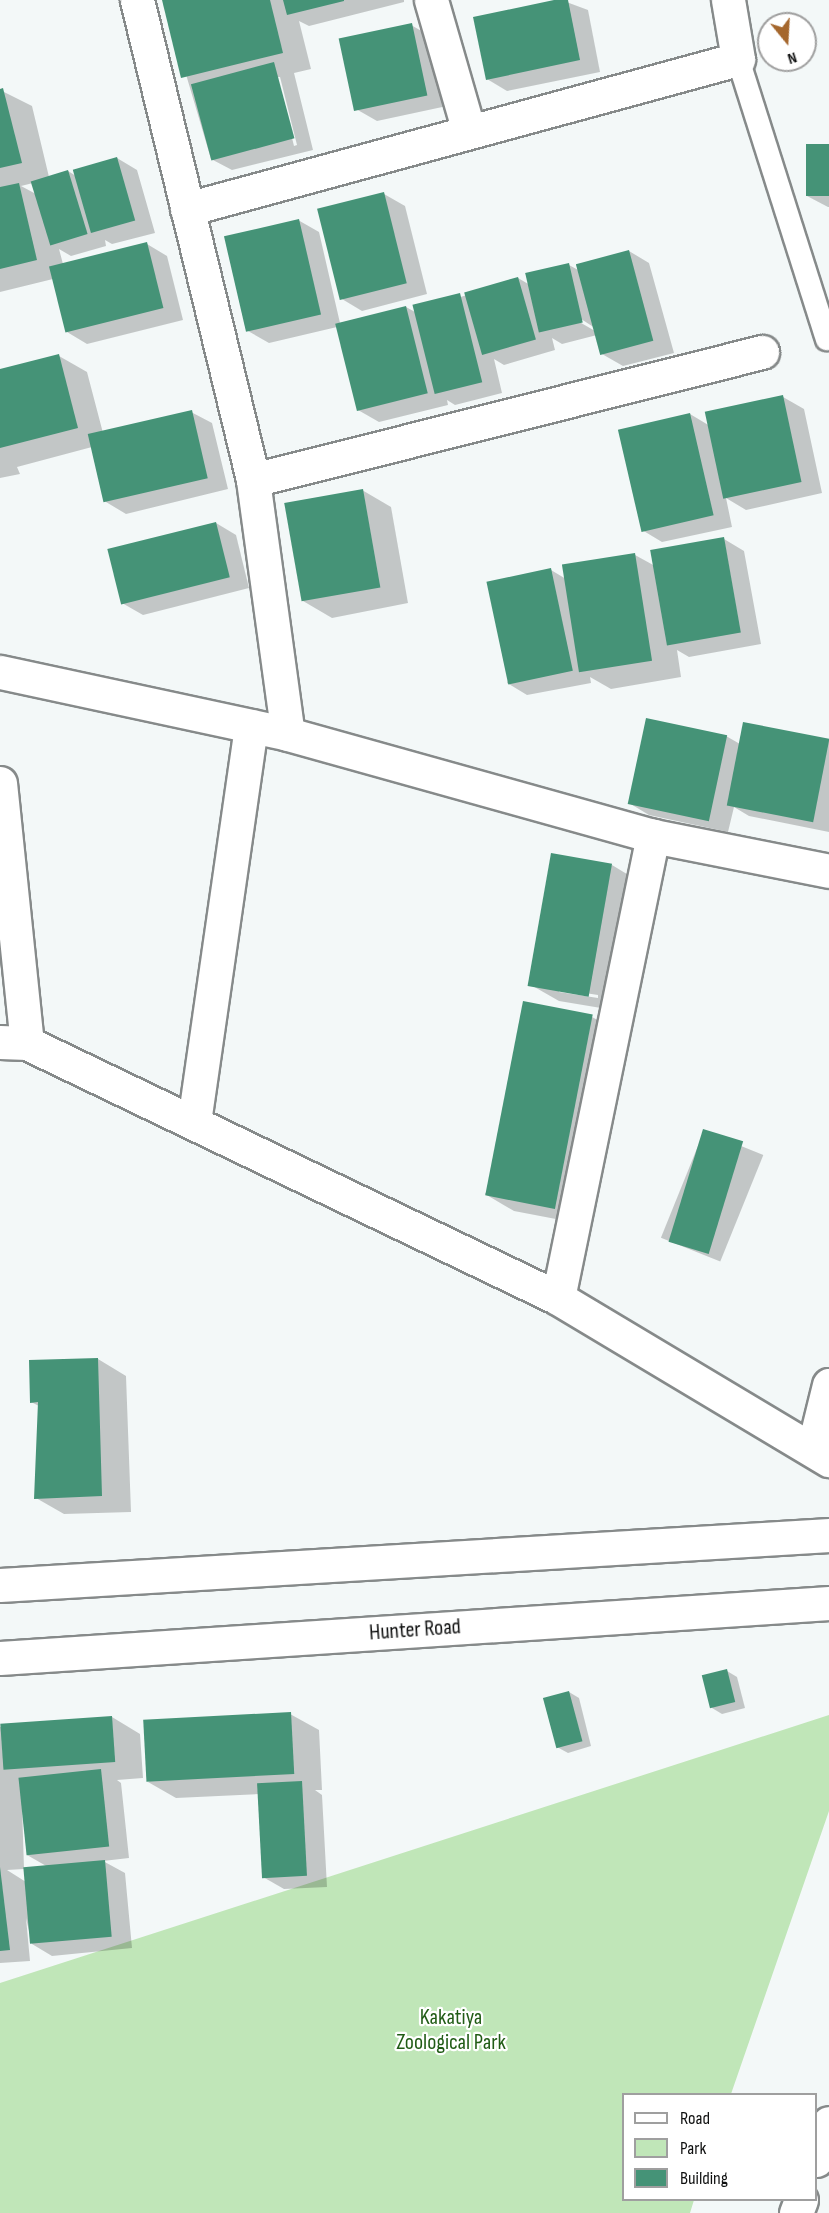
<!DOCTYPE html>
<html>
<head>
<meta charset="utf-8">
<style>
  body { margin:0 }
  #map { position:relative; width:829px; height:2213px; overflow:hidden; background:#f3f8f8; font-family:"Sofia Sans Condensed",sans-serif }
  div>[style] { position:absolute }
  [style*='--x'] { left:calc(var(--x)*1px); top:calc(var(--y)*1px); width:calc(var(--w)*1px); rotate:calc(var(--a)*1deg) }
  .green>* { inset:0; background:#c0e6b8 }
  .shadow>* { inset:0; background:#0003; transform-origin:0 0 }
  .building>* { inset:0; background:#459377; transform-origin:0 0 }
  .roads { filter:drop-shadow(2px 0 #868a8a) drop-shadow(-2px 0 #868a8a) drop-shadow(0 2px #868a8a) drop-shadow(0 -2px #868a8a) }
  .lane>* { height:22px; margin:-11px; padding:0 11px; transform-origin:11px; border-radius:11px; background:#fff }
  .street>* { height:33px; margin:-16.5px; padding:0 16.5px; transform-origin:16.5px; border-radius:16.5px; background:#fff }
  .secondary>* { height:33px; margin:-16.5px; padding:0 16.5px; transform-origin:16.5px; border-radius:16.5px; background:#fff }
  span { translate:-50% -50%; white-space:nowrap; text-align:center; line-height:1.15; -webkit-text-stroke:4.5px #fff; paint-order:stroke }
  .street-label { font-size:22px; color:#0f1010 }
  .park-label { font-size:22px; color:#215c16 }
  .legend { position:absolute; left:622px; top:2093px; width:195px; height:108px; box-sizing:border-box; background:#fff; border:2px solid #9f9f9f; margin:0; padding:8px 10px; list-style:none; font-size:18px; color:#0f1010 }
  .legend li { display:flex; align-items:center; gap:12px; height:30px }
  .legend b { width:30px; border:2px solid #9f9f9f }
  .north { position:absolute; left:757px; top:12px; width:60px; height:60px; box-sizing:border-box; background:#fff; border:2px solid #9f9f9f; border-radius:50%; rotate:162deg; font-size:16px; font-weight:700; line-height:24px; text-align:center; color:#0f1010 }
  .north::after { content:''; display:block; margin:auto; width:21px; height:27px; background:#a5672d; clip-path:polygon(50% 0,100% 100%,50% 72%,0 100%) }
</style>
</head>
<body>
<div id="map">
  <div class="green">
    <i style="clip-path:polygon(829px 1715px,829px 1811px,731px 2094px,624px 2094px,624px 2200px,694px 2200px,690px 2213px,0 2213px,0 1983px)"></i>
  </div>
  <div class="shadow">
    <i style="clip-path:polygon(evenodd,164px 0,404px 0,404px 2px,309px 26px,299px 21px,311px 69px,294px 73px,313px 150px,232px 170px,211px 159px,164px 0,277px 77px,280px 77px,297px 145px,294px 146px,277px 77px)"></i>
    <i style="clip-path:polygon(561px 0,588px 10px,600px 72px,507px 91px,487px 79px)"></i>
    <i style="clip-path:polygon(411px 25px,432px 37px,447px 106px,377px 121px,356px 109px)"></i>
    <i style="clip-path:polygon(evenodd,0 90px,32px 106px,49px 177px,68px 171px,76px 176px,117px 158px,137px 170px,155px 233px,112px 244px,105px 240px,106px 246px,71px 256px,59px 249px,63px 264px,147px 244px,167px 256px,183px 320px,87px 344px,67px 332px,53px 279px,0 292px,0 90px,33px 183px,36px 194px,21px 186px,33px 183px)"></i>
    <i style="clip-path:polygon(829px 146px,829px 207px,828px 207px,807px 196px)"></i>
    <i style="clip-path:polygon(384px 194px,405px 206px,427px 294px,362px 311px,342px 299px)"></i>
    <i style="clip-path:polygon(evenodd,298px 220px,319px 232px,340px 323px,406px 307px,415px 312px,518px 278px,530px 285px,569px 265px,580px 271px,629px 251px,649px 263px,674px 353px,623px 366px,602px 354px,597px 335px,562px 344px,552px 338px,555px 350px,504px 365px,494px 359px,502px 393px,455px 405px,447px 400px,448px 405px,379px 422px,358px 410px,337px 327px,269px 343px,248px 331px,298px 220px,578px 317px,595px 328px,595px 331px,576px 320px,578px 317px)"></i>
    <i style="clip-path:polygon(59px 356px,87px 372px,103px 433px,191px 412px,212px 423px,228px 489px,126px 514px,106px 502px,92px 447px,17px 467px,20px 474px,0 478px,0 370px)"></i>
    <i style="clip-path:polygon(783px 397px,804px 409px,822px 493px,746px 510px,726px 498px,732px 527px,662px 542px,642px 530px,690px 414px,710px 426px)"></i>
    <i style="clip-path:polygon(362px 490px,391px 507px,408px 603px,332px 618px,303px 601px)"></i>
    <i style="clip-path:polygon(216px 523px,236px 535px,249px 588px,143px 615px,122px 603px)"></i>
    <i style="clip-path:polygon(724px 539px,744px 551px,761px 644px,689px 657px,677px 650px,681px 677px,611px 689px,590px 677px,591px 683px,527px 695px,507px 683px,551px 570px,566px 579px,635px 555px,655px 566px)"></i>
    <i style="clip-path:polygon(744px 724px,829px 740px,829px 832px,749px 816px,734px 807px,728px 832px,649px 815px,629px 803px,726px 736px,740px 744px)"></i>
    <i style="clip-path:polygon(evenodd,612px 865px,640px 882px,619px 1011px,559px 1001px,531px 985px,612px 865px,559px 989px,598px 995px,598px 998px,559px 992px,559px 989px)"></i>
    <i style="clip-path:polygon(592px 1017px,621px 1033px,582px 1224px,514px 1211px,485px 1194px)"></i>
    <i style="left:704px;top:1131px;width:64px;height:115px;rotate:22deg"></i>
    <i style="clip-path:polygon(98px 1359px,126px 1376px,131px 1512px,64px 1514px,36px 1498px,39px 1406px,31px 1402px)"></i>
    <i style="clip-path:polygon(727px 1671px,737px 1677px,745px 1708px,722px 1714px,712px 1708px)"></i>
    <i style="clip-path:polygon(569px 1692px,579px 1698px,591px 1746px,568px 1753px,557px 1747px)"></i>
    <i style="clip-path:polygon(290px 1714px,319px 1730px,322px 1790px,315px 1790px,322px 1795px,327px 1887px,284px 1889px,263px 1877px,259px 1794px,176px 1798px,148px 1782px)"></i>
    <i style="clip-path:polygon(evenodd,112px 1717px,140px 1734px,143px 1778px,117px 1780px,121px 1783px,129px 1858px,103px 1861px,125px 1873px,132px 1948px,52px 1956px,32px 1944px,26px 1918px,30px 1961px,0 1963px,0 1727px,112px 1717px,22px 1805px,27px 1855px,48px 1867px,26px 1882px,7px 1870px,24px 1869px,22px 1805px)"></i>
  </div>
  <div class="building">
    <i style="clip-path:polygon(162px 0,270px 0,283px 53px,181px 78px)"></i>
    <i style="clip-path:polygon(283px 0,344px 0,344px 1px,287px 15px)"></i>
    <i style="clip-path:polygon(554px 0,568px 0,580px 60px,486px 80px,473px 17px)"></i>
    <i style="left:412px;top:23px;width:74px;height:75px;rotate:78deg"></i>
    <i style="left:274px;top:62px;width:79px;height:86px;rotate:75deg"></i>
    <i style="clip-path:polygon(3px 88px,22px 163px,0 168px,0 89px)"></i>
    <i style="left:806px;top:144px;width:23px;height:52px"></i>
    <i style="left:117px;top:157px;width:66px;height:46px;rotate:74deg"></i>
    <i style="left:68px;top:170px;width:67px;height:39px;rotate:73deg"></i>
    <i style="clip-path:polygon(19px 183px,37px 260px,0 269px,0 187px)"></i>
    <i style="left:384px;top:192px;width:94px;height:69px;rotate:76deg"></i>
    <i style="left:299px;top:219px;width:98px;height:77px;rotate:77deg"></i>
    <i style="left:147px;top:242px;width:68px;height:101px;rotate:76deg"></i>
    <i style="left:629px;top:250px;width:94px;height:55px;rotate:75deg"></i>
    <i style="left:569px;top:263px;width:61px;height:45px;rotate:77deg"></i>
    <i style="left:518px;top:277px;width:65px;height:56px;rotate:74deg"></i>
    <i style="left:460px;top:293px;width:92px;height:49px;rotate:76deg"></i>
    <i style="left:406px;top:306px;width:90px;height:73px;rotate:76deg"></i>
    <i style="clip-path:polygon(59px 354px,78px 428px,0 448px,0 369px)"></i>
    <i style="left:783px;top:395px;width:89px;height:80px;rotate:78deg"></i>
    <i style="left:192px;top:410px;width:70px;height:107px;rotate:77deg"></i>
    <i style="left:690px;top:413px;width:105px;height:74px;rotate:77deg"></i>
    <i style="left:363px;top:489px;width:100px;height:80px;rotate:80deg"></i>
    <i style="left:216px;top:522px;width:57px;height:112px;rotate:76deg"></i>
    <i style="left:724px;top:537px;width:97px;height:75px;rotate:80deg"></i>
    <i style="left:635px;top:553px;width:109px;height:74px;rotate:81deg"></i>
    <i style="left:551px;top:568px;width:105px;height:66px;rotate:78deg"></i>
    <i style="left:646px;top:718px;width:83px;height:88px;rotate:12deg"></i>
    <i style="left:743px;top:722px;width:88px;height:85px;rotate:11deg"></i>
    <i style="left:551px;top:853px;width:62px;height:135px;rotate:10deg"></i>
    <i style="left:523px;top:1001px;width:71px;height:198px;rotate:11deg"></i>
    <i style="left:703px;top:1129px;width:42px;height:118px;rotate:17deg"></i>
    <i style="clip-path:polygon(98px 1358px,102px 1496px,34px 1499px,38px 1402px,30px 1403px,29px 1360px)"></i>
    <i style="left:727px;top:1669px;width:34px;height:26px;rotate:76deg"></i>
    <i style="left:569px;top:1691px;width:52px;height:27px;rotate:75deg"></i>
    <i style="left:291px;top:1712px;width:62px;height:148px;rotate:87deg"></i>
    <i style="left:112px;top:1716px;width:46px;height:112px;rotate:86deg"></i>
    <i style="left:101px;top:1769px;width:78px;height:83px;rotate:84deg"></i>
    <i style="left:302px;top:1781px;width:95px;height:45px;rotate:87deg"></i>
    <i style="left:105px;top:1860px;width:77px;height:82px;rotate:85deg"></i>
    <i style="clip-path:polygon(0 1867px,10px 1950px,0 1951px)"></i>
  </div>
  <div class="roads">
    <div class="lane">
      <i style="--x:738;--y:59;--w:294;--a:72.4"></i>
    </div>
    <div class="street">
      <i style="--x:137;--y:0;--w:494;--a:76.4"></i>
      <i style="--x:253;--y:480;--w:256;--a:82.2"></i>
      <i style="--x:431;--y:0;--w:137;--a:73.9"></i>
      <i style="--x:187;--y:209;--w:571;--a:-15.23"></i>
      <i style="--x:738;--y:59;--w:60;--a:-99.6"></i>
      <i style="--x:253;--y:480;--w:525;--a:-14.12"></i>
      <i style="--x:0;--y:672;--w:295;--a:12.1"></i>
      <i style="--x:288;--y:734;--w:379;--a:15.6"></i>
      <i style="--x:653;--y:836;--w:179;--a:11.2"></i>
      <i style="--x:0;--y:783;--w:261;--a:84.1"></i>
      <i style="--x:0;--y:1042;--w:27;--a:2"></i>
      <i style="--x:27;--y:1043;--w:589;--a:25.65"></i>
      <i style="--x:558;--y:1298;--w:316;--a:30.9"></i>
      <i style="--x:194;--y:1122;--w:400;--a:-81.8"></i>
      <i style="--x:558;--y:1298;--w:472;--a:-78.4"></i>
      <i style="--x:813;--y:1450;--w:67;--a:-76.2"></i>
    </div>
    <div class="secondary">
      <i style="--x:0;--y:1585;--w:831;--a:-3.45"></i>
      <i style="--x:0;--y:1658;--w:831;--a:-3.8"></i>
      <i style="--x:816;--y:2160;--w:39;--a:-71"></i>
      <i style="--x:796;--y:2213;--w:14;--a:-69"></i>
    </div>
  </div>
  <div class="street-label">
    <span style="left:415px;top:1630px;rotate:-4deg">Hunter Road</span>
  </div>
  <div class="park-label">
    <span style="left:451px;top:2030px">Kakatiya<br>Zoological Park</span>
  </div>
  <ul class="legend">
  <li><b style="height:8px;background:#fff"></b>Road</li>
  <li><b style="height:16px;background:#c0e6b8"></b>Park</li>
  <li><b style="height:16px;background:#459377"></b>Building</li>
  </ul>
  <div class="north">N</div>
</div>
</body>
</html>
